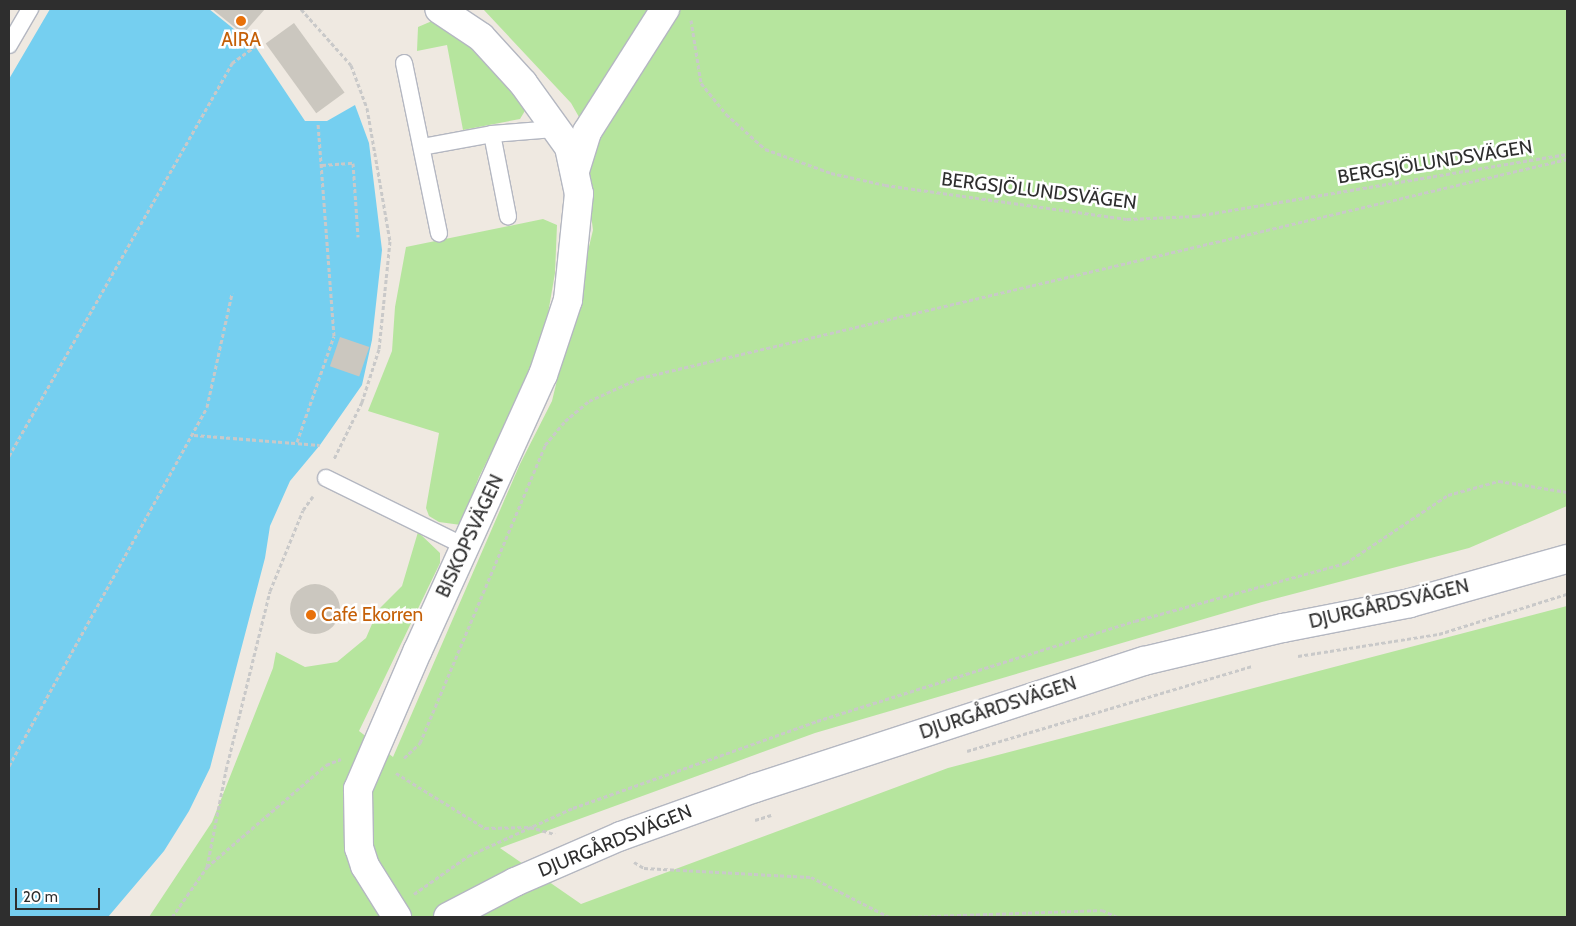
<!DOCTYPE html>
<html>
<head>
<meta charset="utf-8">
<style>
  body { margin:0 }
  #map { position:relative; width:1576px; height:926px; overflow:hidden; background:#efe9e1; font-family:Cabin,sans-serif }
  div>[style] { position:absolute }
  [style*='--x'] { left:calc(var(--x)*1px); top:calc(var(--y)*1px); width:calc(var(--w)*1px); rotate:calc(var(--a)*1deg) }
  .green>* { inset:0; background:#b6e59e }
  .water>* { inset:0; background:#75cff0 }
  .building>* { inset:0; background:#cbc7bf; transform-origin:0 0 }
  .round { border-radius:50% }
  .path>* { height:3px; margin-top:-1.5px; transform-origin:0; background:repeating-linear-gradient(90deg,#c9c9c9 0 4px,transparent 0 6.5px) }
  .roads { filter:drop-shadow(1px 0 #b4b7c1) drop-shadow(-1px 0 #b4b7c1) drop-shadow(0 1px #b4b7c1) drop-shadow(0 -1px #b4b7c1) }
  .service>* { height:16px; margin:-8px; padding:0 8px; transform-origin:8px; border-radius:8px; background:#fff }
  .minor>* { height:28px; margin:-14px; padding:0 14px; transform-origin:14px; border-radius:14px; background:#fff }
  .dots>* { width:14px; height:14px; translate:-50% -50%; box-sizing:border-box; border:2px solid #fff; border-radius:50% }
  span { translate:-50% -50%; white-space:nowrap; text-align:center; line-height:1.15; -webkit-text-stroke:5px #fff; paint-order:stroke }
  .food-label { font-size:19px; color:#c56008 }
  .left { translate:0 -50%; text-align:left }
  .street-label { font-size:19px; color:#2e2e2e }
  .frame { position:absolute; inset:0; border:10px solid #2e2e2e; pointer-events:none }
  .scale { position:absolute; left:15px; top:888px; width:85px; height:22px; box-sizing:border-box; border:2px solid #2e2e2e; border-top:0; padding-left:6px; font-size:15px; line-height:18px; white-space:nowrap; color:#2e2e2e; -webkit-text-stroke:4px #fff; paint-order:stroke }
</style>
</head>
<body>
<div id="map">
  <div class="green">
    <i style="clip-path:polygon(483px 9px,1567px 9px,1567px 506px,1469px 548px,1262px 602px,815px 733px,500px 848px,581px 904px,948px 768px,1567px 606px,1567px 917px,149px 917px,212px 822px,273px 668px,276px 652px,305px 667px,337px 662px,366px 638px,378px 610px,402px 586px,418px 532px,440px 553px,440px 563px,359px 731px,393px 757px,520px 464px,552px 401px,593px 230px,587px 185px,591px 138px,571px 103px)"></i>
    <i style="clip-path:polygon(432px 21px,444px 23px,513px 86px,526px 109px,520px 119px,463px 130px,447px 45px,417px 51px,418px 27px)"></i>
    <i style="clip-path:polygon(543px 219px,557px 225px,555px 273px,545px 331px,524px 387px,479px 477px,461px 525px,439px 522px,429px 516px,426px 508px,439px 433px,368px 411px,392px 351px,395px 307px,406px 247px)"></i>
  </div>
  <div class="water">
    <i style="clip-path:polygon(50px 9px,209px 9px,255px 46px,305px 121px,327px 121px,355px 105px,369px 143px,382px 250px,372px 340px,362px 385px,320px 445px,290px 481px,270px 526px,265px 558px,210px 768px,189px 811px,164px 851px,108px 917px,9px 917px,9px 79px)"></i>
  </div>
  <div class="building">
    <i style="clip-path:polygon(212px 9px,265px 9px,243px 34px)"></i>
    <i style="left:294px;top:23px;width:86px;height:35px;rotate:54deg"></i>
    <i style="left:340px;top:337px;width:31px;height:31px;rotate:19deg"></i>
    <i class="round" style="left:290px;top:584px;width:50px;height:50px"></i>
  </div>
  <div class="path">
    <i style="--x:301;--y:9;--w:75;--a:48.2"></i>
    <i style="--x:351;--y:65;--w:46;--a:69.6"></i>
    <i style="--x:367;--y:108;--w:135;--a:80.2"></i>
    <i style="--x:390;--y:241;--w:109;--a:95.8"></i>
    <i style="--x:379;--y:349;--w:56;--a:107.8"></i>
    <i style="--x:362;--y:402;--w:64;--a:116.2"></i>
    <i style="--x:691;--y:20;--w:64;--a:81"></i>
    <i style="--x:701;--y:83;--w:40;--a:51"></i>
    <i style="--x:726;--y:114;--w:52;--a:41.9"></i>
    <i style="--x:765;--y:149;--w:70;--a:20"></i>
    <i style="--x:831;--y:173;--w:55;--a:12.5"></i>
    <i style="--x:885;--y:185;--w:244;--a:8"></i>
    <i style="--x:1127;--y:219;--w:69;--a:-2.5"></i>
    <i style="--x:1196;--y:216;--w:376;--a:-9.5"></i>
    <i style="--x:322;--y:165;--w:31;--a:-4"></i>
    <i style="--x:353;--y:163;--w:74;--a:86.1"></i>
    <i style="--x:194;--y:435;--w:126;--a:4.5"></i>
    <i style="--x:297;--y:442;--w:112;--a:-70.8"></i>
    <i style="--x:334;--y:336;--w:214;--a:-94.3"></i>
    <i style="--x:9;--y:456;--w:452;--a:-60.4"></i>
    <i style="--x:232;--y:63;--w:29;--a:-36"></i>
    <i style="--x:1298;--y:656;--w:143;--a:-8.9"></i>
    <i style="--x:1439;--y:634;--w:134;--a:-17.4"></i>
    <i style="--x:967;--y:751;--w:298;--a:-16.6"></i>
    <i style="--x:404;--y:758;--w:22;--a:-43"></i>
    <i style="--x:420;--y:743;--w:323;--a:-67.2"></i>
    <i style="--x:545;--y:445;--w:31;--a:-50"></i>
    <i style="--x:565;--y:421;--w:31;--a:-40"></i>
    <i style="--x:589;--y:401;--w:56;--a:-24.3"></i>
    <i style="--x:640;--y:378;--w:953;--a:-13.29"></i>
    <i style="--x:9;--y:766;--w:410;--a:-61.1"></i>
    <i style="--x:207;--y:407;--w:117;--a:-77.6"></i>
    <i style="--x:396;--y:773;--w:105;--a:31.7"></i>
    <i style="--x:485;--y:828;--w:45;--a:-1.3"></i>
    <i style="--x:530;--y:827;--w:26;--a:16"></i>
    <i style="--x:755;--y:820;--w:17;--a:-17"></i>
    <i style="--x:634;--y:862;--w:12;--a:31"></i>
    <i style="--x:644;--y:868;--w:167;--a:3.1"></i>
    <i style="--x:811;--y:877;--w:88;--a:27.1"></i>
    <i style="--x:207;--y:867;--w:99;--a:-78.9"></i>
    <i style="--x:226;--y:770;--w:184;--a:-76.2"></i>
    <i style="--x:270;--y:591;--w:87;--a:-67.8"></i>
    <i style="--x:303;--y:510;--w:17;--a:-54"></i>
    <i style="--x:414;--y:894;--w:66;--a:-35.1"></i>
    <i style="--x:468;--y:856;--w:115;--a:-24.6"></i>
    <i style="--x:573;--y:808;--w:259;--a:-19.6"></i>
    <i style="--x:817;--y:721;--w:333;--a:-17.5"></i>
    <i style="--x:1135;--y:621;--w:219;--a:-15.4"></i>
    <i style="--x:1346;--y:563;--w:123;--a:-33.7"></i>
    <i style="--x:1448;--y:495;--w:53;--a:-15.4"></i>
    <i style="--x:1499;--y:481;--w:69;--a:9.2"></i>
    <i style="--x:172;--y:917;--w:61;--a:-55"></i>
    <i style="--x:207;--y:867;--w:157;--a:-40.6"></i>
    <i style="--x:326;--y:765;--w:16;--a:-22"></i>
    <i style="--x:905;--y:917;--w:197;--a:-2"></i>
    <i style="--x:1102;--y:910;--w:17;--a:25"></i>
  </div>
  <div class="roads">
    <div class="service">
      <i style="--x:9;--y:45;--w:42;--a:-59.7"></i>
      <i style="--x:404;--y:63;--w:174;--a:78.4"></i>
      <i style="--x:492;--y:134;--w:84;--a:79"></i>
      <i style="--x:422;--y:147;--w:71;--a:-10.5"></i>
      <i style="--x:492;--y:134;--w:62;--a:-4.6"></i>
      <i style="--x:326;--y:478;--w:156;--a:26.2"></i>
    </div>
    <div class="minor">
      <i style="--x:575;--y:171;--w:41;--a:-72.9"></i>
      <i style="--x:587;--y:132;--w:146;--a:-57.6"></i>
      <i style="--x:397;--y:917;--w:60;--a:-122.1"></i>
      <i style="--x:365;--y:866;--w:19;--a:-108"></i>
      <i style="--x:359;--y:848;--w:59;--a:-91"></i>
      <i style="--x:358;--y:789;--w:151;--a:-66.7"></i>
      <i style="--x:418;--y:650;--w:302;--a:-65.6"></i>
      <i style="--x:543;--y:375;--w:79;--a:-71.6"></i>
      <i style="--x:568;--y:300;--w:107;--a:-84.1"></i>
      <i style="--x:579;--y:194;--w:48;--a:-102"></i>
      <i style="--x:569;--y:147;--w:79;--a:-125.7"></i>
      <i style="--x:523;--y:83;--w:62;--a:-132.4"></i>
      <i style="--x:481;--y:37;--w:50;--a:-146.3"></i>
      <i style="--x:448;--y:917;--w:76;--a:-27.6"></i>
      <i style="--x:515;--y:882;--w:116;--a:-23.5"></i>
      <i style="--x:621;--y:836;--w:142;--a:-19.7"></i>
      <i style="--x:755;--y:788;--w:409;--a:-18.1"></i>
      <i style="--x:1144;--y:661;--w:143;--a:-13.4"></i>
      <i style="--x:1283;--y:628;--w:129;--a:-11.1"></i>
      <i style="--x:1410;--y:603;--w:163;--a:-15.7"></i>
    </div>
  </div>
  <div class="dots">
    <i style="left:241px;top:21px;background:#e8710a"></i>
    <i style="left:311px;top:615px;background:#e8710a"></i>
  </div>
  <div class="food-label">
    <span style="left:241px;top:40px">AIRA</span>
    <span class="left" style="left:321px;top:615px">Café Ekorren</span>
  </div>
  <div class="street-label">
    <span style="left:1435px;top:162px;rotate:-9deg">BERGSJÖLUNDSVÄGEN</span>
    <span style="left:1039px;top:191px;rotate:7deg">BERGSJÖLUNDSVÄGEN</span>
    <span style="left:470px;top:536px;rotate:-65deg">BISKOPSVÄGEN</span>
    <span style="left:1389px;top:604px;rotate:-13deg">DJURGÅRDSVÄGEN</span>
    <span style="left:998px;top:708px;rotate:-18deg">DJURGÅRDSVÄGEN</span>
    <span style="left:615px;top:841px;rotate:-22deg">DJURGÅRDSVÄGEN</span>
  </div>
  <div class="frame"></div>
  <div class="scale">20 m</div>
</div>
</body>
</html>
